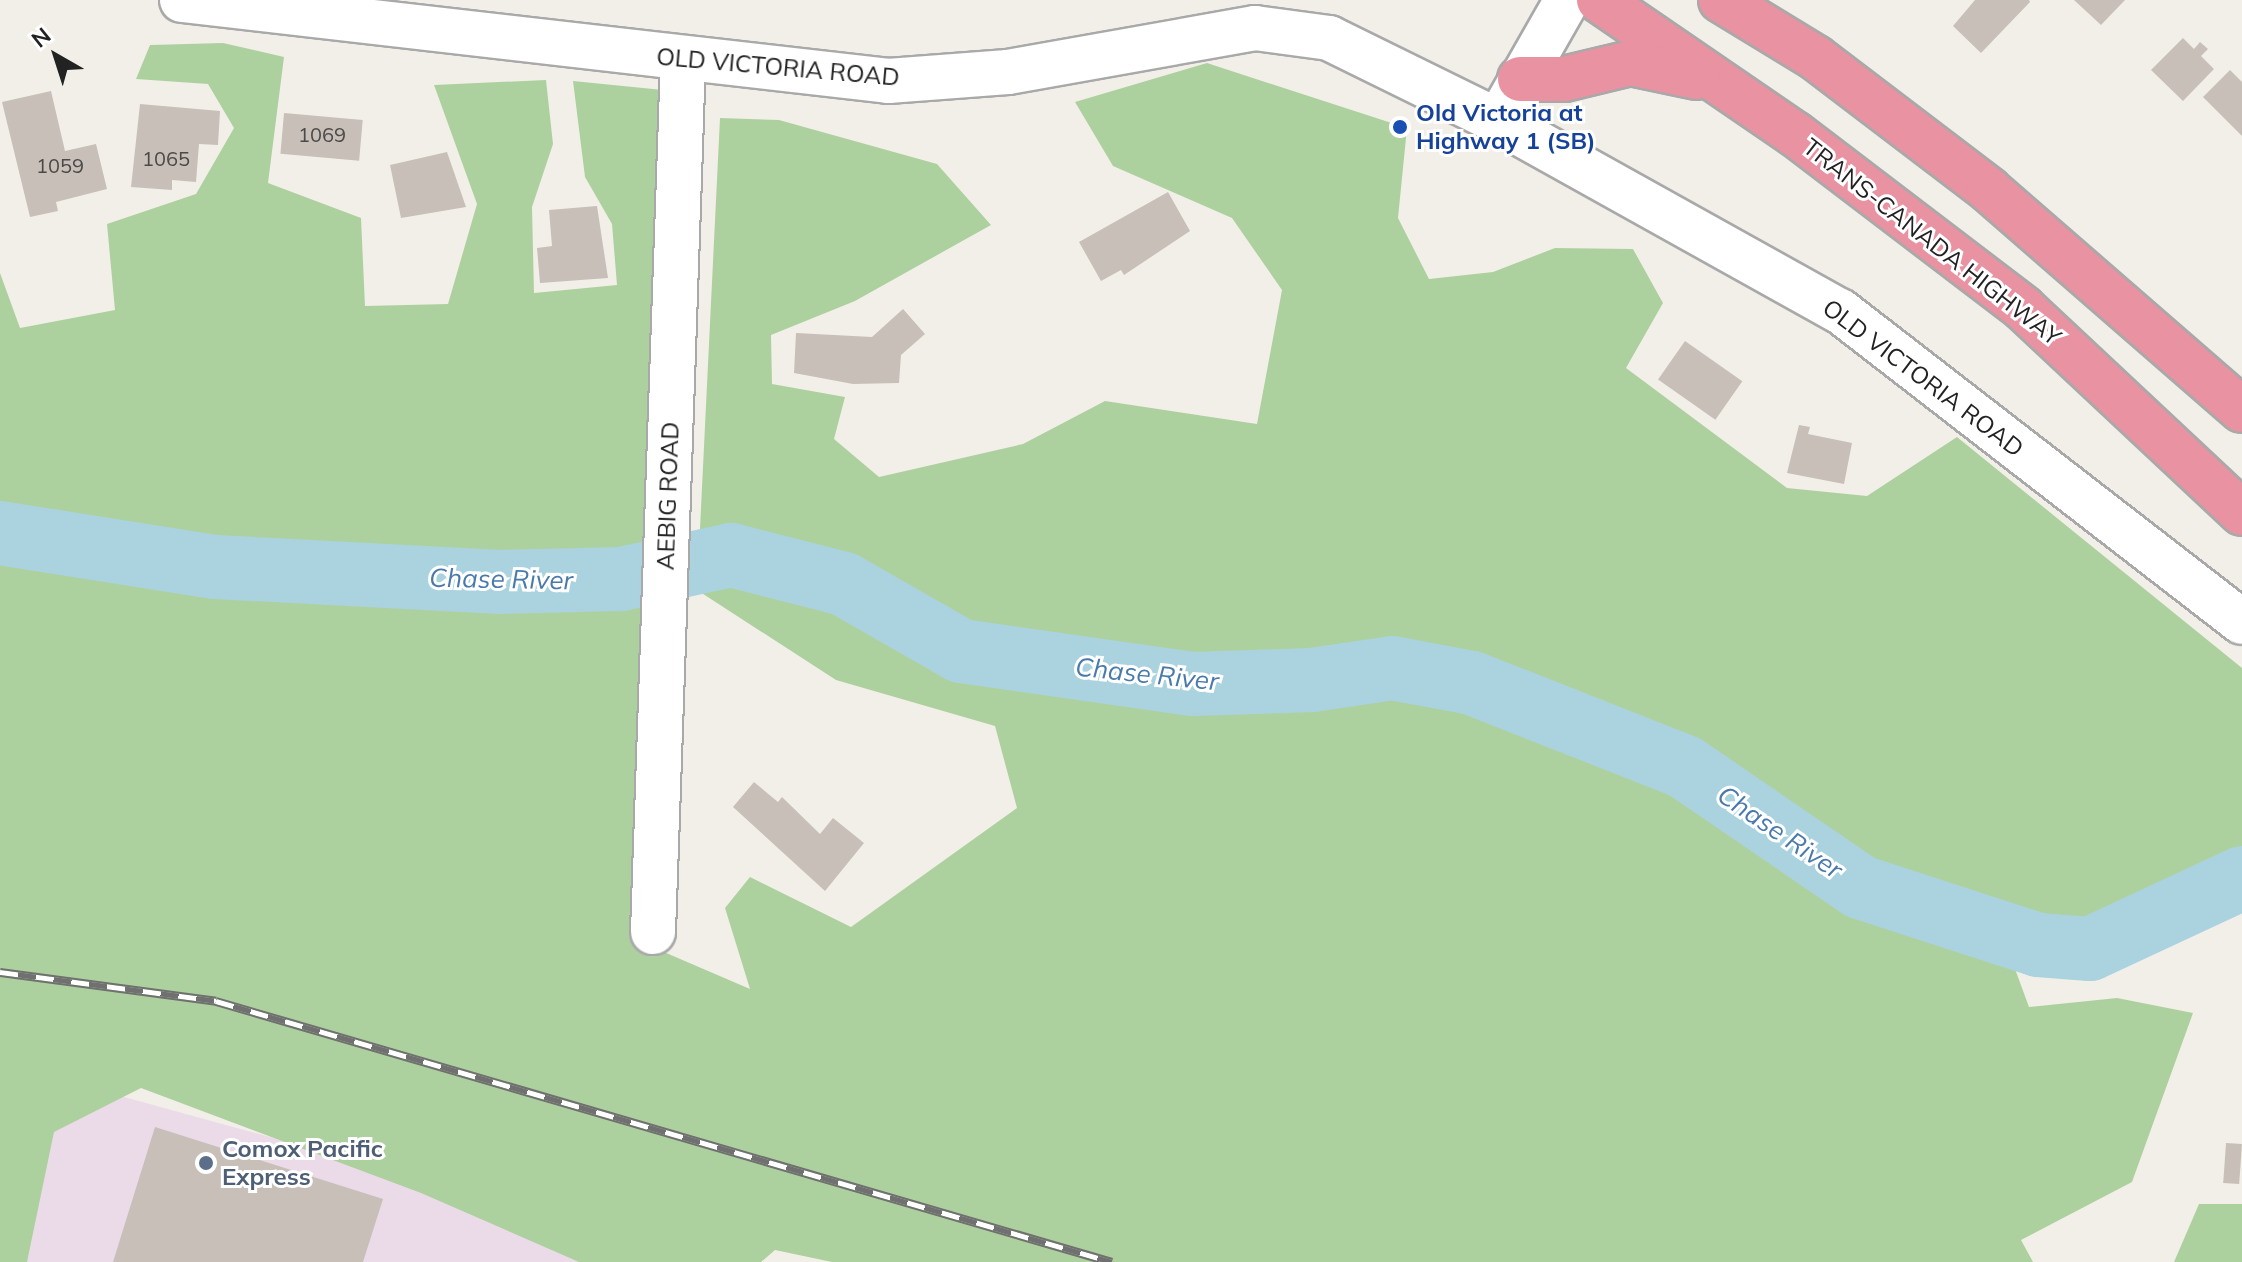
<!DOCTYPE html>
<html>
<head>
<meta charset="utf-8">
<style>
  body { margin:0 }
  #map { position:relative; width:2242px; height:1262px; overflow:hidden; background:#f2efe9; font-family:Mulish,sans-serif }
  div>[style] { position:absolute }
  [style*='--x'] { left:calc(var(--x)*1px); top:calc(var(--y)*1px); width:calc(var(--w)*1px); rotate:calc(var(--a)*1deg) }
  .industrial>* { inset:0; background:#ebdbe8 }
  .forest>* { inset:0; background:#add19e }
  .river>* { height:64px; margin:-32px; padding:0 32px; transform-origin:32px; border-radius:32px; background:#aad3df }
  .building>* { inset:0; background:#c7bfb8; transform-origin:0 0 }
  .roads { filter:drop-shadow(2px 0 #a9a9a9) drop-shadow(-2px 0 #a9a9a9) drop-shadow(0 2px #a9a9a9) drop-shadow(0 -2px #a9a9a9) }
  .minor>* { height:44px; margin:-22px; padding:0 22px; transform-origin:22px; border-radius:22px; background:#fff }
  .highway>* { height:44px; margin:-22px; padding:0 22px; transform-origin:22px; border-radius:22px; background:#e892a2 }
  .rail>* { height:9px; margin-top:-4.5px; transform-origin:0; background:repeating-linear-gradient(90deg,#fff 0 18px,#707070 0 36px); box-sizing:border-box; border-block:2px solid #707070 }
  .dots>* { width:22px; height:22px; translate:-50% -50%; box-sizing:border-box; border:4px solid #fff; border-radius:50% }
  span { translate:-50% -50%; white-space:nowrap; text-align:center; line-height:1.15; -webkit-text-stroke:6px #fff; paint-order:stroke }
  .number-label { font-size:20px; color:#4b4948 }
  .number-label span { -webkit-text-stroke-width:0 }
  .street-label { font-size:24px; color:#222 }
  .transit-label { font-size:24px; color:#164399; font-weight:700 }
  .left { translate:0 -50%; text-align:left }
  .service-label { font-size:24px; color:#4e5e75; font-weight:700 }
  .water-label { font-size:26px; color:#4a7aab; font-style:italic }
  .north { position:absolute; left:16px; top:16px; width:80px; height:80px; -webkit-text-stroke:6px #fff; paint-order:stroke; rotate:321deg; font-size:22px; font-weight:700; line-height:32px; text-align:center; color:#222 }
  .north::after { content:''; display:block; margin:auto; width:28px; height:36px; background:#222; clip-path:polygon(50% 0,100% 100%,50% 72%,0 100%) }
</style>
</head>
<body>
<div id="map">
  <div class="industrial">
    <i style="clip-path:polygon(44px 1075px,726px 1262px,6px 1262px)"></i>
  </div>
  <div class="forest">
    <i style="clip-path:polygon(223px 43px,284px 57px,268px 183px,361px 218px,365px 306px,448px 304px,477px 204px,434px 85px,546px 80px,553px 144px,532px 207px,534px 293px,617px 285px,612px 224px,585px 177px,573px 81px,663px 90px,629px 937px,750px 989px,725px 908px,750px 877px,851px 927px,1017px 808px,995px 726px,836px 680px,697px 590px,720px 118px,779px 120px,937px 164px,991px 225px,855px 301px,771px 335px,772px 384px,845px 397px,834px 439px,879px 477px,1023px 444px,1105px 401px,1257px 424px,1282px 290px,1232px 218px,1113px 166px,1075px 102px,1207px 63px,1407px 128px,1398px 218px,1429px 279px,1493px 272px,1555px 248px,1633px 249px,1663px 303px,1626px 368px,1787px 488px,1867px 496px,1957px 437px,2242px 668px,2242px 888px,2115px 939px,2011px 958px,2029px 1007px,2117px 998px,2193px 1013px,2132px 1182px,2021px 1240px,2033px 1262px,832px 1262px,775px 1250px,761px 1262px,579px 1262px,421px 1193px,141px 1088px,54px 1132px,27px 1262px,0 1262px,0 273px,20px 328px,115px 310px,107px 224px,196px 194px,234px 128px,208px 84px,136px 79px,150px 45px)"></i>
    <i style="clip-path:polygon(2199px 1204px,2242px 1204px,2242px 1262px,2174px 1262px)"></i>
  </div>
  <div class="river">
    <i style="--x:0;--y:533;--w:218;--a:9"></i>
    <i style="--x:215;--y:567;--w:286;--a:3"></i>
    <i style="--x:501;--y:582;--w:120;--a:-1.4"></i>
    <i style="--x:621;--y:579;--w:113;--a:-12.3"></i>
    <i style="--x:731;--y:555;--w:117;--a:14.4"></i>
    <i style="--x:844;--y:584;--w:135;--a:29.8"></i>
    <i style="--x:961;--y:651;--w:234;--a:8.1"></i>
    <i style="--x:1193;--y:684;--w:119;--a:-1.9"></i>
    <i style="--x:1312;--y:680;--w:81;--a:-8.5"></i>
    <i style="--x:1392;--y:668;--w:81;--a:10.6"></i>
    <i style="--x:1472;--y:683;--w:229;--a:21.5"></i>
    <i style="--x:1685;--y:767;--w:212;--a:34.4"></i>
    <i style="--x:1860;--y:887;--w:187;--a:18"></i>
    <i style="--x:2038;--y:945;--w:52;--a:4.4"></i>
    <i style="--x:2090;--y:949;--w:168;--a:-25"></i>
  </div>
  <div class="building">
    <i style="clip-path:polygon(1975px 0,2029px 0,2030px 2px,1981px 53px,1953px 26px)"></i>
    <i style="clip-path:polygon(2074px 0,2125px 0,2101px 25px)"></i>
    <i style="clip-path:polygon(2183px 38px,2194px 49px,2200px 42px,2208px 49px,2201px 56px,2214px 69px,2183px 101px,2151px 70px)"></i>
    <i style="clip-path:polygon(2230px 70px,2242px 82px,2242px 136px,2203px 97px)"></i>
    <i style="clip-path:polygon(51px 91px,65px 151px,96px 144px,107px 189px,56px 202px,58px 211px,30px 217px,2px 102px)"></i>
    <i style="clip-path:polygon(140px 104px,220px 111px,218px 145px,199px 144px,196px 182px,172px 180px,172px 190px,131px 187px)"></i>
    <i style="left:284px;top:113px;width:79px;height:41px;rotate:5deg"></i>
    <i style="clip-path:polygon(447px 152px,466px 207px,401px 218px,390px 165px)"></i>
    <i style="clip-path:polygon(1168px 192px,1190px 231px,1124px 275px,1121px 270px,1101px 281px,1079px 242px)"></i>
    <i style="clip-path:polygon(597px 206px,608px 278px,540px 283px,537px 248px,552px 246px,549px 210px)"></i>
    <i style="clip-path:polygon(903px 309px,925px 334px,901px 355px,899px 383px,853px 384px,794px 373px,796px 333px,872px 337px)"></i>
    <i style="left:1685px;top:341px;width:70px;height:47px;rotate:35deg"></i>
    <i style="clip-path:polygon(1799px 425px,1810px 427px,1808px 434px,1852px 443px,1844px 484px,1787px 473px)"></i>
    <i style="clip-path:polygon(754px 782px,778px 802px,782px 797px,820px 834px,833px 818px,864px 843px,825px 891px,733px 807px)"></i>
    <i style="clip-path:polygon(155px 1127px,383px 1199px,363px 1262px,113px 1262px)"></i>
    <i style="left:2226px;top:1143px;width:16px;height:40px;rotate:4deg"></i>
  </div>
  <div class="roads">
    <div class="minor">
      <i style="--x:182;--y:0;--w:711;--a:6.54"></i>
      <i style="--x:888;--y:81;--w:120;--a:-4.3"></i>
      <i style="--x:1008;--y:72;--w:251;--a:-10.1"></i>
      <i style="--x:1255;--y:28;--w:75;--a:7.7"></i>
      <i style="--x:1329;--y:38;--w:188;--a:26.2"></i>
      <i style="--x:1498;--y:121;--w:139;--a:-60.3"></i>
      <i style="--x:1498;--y:121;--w:391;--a:29.1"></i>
      <i style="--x:1840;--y:311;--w:508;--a:37.73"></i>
      <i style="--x:653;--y:932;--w:873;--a:-88.03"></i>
    </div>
    <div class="highway">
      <i style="--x:1599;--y:0;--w:237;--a:34.4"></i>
      <i style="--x:1795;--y:134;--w:287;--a:37.3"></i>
      <i style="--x:2023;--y:308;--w:300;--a:43.1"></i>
      <i style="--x:1721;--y:0;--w:111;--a:31.4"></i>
      <i style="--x:1816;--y:58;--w:218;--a:37.3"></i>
      <i style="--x:1989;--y:190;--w:335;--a:41"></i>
      <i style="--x:1520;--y:79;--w:44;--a:0"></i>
      <i style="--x:1564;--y:79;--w:68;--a:-13.6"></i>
      <i style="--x:1630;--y:63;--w:68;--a:11.8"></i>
    </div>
  </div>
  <div class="rail">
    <i style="--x:0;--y:972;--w:218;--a:7.6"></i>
    <i style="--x:216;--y:1001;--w:933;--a:16.24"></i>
  </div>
  <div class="dots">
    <i style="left:1400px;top:127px;background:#1a4fb4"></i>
    <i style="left:206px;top:1163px;background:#5c6f8a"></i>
  </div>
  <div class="number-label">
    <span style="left:322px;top:134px">1069</span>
    <span style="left:166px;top:158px">1065</span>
    <span style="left:60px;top:165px">1059</span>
  </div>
  <div class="street-label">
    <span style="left:778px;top:67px;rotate:5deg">OLD VICTORIA ROAD</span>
    <span style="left:1932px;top:242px;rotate:38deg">TRANS-CANADA HIGHWAY</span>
    <span style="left:1923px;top:378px;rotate:37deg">OLD VICTORIA ROAD</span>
    <span style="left:668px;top:496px;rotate:-88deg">AEBIG ROAD</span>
  </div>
  <div class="transit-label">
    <span class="left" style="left:1416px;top:127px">Old Victoria at<br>Highway 1 (SB)</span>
  </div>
  <div class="service-label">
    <span class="left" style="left:222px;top:1163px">Comox Pacific<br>Express</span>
  </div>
  <div class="water-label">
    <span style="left:501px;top:579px;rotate:1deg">Chase River</span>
    <span style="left:1147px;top:674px;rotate:6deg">Chase River</span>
    <span style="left:1780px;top:832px;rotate:34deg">Chase River</span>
  </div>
  <div class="north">N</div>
</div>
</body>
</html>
